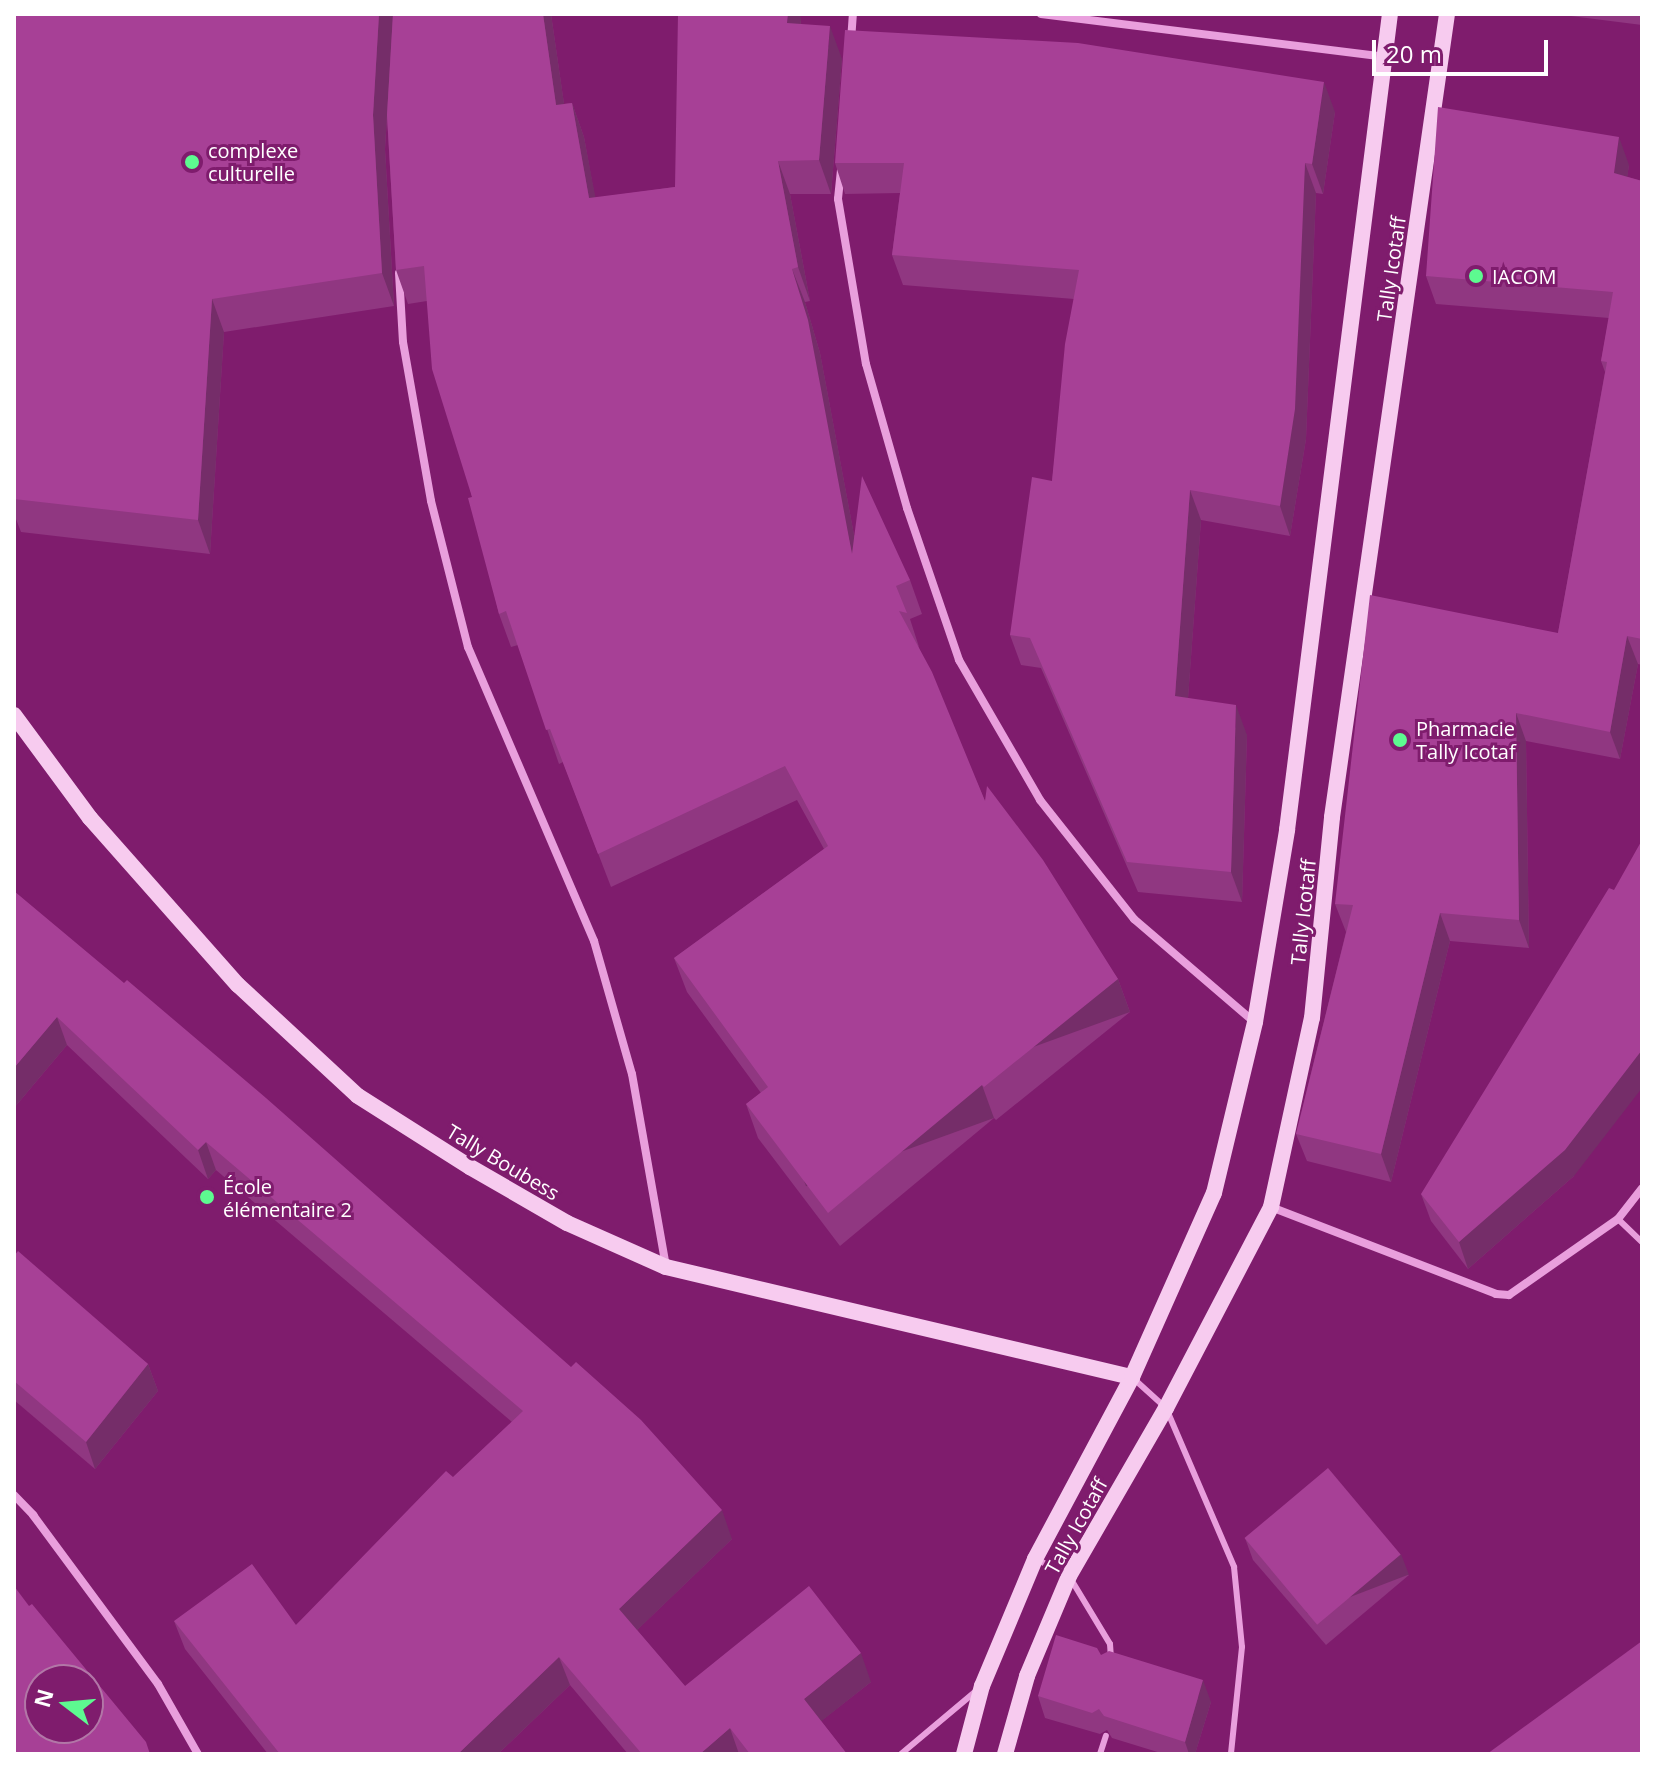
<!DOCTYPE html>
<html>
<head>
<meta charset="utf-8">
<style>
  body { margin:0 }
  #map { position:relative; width:1656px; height:1768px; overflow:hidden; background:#7f1c6d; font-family:"Open Sans",sans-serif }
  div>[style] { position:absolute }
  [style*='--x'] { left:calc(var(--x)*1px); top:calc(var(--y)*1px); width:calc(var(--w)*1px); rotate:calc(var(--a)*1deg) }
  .lane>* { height:6px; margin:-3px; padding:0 3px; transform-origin:3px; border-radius:3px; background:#e99fdd }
  .street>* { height:8px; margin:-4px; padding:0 4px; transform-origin:4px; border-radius:4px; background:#e99fdd }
  .secondary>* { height:16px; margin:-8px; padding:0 8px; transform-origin:8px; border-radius:8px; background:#f7cbef }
  .wall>* { inset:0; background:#903781 }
  .shaded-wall>* { inset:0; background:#752d69; transform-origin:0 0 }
  .building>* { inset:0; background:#a74096; transform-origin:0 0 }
  .dots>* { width:22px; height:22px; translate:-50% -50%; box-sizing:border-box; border:4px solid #7f1c6d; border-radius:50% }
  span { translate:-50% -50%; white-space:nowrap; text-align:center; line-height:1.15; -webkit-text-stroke:6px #7f1c6d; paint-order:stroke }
  .poi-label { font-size:20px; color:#fff }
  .left { translate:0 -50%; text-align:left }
  .street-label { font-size:20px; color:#fff }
  .frame { position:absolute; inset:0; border:16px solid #fff; pointer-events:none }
  .north { position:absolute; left:24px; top:1664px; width:80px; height:80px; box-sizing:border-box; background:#7f1c6d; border:2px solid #b277a7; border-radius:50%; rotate:286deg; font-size:22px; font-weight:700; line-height:32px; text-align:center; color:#fff }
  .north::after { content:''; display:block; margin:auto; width:28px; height:36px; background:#5dfa90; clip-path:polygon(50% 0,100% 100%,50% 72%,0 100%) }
  .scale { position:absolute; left:1372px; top:40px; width:176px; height:36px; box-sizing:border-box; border:4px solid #fff; border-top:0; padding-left:10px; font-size:24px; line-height:28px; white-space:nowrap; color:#fff; -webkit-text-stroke:6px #7f1c6d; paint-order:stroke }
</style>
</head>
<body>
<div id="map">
  <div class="lane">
    <i style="--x:1618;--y:1219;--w:33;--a:44"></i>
    <i style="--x:1134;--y:1379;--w:43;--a:42.2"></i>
    <i style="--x:1166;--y:1408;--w:173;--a:66.8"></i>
    <i style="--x:1234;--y:1567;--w:80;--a:84.3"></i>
    <i style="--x:1242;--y:1647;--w:108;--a:95.9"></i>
    <i style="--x:1038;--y:1560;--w:35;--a:27"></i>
    <i style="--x:1069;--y:1576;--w:79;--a:58.9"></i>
    <i style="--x:1110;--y:1644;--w:14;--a:86"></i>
    <i style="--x:901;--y:1754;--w:97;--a:-40"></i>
    <i style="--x:1100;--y:1754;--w:19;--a:-72"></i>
  </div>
  <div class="street">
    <i style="--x:1041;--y:14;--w:346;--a:7.1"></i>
    <i style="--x:851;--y:41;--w:27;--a:-86"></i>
    <i style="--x:841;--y:170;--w:29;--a:96"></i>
    <i style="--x:838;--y:199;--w:167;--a:80.4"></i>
    <i style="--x:866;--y:364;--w:150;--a:74.1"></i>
    <i style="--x:907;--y:508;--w:161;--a:71.1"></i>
    <i style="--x:959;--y:660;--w:162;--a:59.9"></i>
    <i style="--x:1040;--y:800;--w:152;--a:51.7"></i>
    <i style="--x:1134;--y:919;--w:158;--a:40.6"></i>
    <i style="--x:399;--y:273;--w:69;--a:86.7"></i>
    <i style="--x:403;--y:342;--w:161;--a:80"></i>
    <i style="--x:431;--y:501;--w:151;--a:75.8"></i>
    <i style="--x:468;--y:647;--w:320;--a:66.8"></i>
    <i style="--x:594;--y:941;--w:138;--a:74.1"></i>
    <i style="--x:632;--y:1074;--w:195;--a:80"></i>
    <i style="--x:1271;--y:1207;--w:241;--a:21.1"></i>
    <i style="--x:1496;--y:1294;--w:13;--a:4"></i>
    <i style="--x:1509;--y:1295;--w:133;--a:-34.9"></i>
    <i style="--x:1618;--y:1219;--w:39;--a:-52"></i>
    <i style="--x:14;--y:1495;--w:28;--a:46"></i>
    <i style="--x:33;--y:1515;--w:210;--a:53.5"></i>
    <i style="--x:158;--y:1684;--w:81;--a:60.3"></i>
  </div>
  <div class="secondary">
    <i style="--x:14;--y:715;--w:128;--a:53.6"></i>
    <i style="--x:90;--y:818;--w:223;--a:48.5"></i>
    <i style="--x:238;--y:985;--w:163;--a:42.8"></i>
    <i style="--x:358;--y:1096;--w:133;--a:32.4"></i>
    <i style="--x:470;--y:1167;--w:112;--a:30"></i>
    <i style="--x:567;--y:1223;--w:108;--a:24"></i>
    <i style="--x:666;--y:1267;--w:479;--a:13.3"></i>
    <i style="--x:964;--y:1754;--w:70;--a:-75.2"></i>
    <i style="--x:982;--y:1686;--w:138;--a:-67.3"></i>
    <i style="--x:1035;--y:1559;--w:206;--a:-61.9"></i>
    <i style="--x:1132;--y:1377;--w:201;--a:-66"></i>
    <i style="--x:1214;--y:1193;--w:176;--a:-76.5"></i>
    <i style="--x:1255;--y:1022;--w:195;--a:-80.5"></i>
    <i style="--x:1287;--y:830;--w:822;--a:-82.81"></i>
    <i style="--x:1005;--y:1754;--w:81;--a:-74.2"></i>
    <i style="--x:1027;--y:1676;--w:108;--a:-67.2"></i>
    <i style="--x:1069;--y:1576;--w:194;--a:-60"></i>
    <i style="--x:1166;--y:1408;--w:227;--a:-62.4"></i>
    <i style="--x:1271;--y:1207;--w:193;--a:-77.8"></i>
    <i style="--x:1312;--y:1018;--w:202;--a:-84.3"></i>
    <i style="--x:1332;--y:817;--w:811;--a:-81.85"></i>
  </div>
  <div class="wall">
    <i style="clip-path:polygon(14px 14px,551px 14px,564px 104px,572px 103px,584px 137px,595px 198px,675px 187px,801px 19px,801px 24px,842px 59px,831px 194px,790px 194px,810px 301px,805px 302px,820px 353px,854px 535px,910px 580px,922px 614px,910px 619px,919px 647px,918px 646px,985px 801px,1118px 979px,1130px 1012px,996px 1120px,994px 1118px,840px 1246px,758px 1138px,746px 1104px,761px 1093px,687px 992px,674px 958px,824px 849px,797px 800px,611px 887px,563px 762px,559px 764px,518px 645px,511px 647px,499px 614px,427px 301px,408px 304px,396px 270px,387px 117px,385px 149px,394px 306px,224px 332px,210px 554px,21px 532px,14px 514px)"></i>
    <i style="clip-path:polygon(1555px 14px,1642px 14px,1642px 25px)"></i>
    <i style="clip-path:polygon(1335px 112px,1323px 194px,1316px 193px,1306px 439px,1290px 536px,1201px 520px,1188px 698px,1247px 735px,1242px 902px,1138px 892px,1041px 668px,1021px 665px,1010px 635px,1052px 481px,1074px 299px,903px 285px,892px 255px,900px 193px,845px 194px,835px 163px)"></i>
    <i style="clip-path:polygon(1629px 165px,1627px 177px,1642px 181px,1642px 665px,1638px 664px,1620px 759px,1526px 741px,1529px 948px,1450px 941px,1391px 1182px,1307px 1161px,1296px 1134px,1346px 932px,1335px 904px,1558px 633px,1605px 372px,1601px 361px,1609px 318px,1436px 304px,1426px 276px)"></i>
    <i style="clip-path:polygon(14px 891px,732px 1539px,637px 1630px,685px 1686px,871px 1682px,821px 1721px,847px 1754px,628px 1754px,570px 1685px,498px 1754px,268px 1754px,185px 1649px,174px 1621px,296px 1625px,512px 1422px,216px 1170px,208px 1179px,67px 1045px,14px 1108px)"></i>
    <i style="clip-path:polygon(1574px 1176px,1468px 1269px,1431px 1221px,1421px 1194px)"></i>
    <i style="clip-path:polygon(14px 1256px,148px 1364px,158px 1391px,95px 1469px,14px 1400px)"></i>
    <i style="clip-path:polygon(1245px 1538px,1409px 1575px,1326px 1645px,1253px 1560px)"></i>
    <i style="clip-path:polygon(1101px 1655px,1211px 1702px,1195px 1754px,1164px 1754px,1112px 1738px,1107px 1730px,1100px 1734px,1045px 1718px,1038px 1696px)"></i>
  </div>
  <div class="shaded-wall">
    <i style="clip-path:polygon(379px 14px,393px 14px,385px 149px,394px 306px,382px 273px,373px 115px)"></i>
    <i style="clip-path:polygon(543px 14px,551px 14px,569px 138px,556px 105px)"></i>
    <i style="clip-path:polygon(788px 14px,800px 14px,801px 19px,799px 57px,787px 23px)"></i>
    <i style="clip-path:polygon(830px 26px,842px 59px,831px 194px,819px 160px)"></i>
    <i style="clip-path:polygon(1324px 82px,1335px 112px,1323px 194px,1312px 164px)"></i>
    <i style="clip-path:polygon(572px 103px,584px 137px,602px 232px,589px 198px)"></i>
    <i style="clip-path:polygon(1619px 137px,1629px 165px,1624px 201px,1614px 173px)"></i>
    <i style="clip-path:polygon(778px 161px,790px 194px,810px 301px,798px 267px)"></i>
    <i style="clip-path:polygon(1305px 163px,1316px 193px,1306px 439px,1290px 536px,1280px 506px)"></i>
    <i style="clip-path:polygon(792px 269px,805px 302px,820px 353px,864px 588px,852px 554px)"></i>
    <i style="clip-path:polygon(212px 299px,224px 332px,210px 554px,198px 520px)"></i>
    <i style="clip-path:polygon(1190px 490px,1201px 520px,1186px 726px,1175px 696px)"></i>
    <i style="clip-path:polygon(1627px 636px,1638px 664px,1620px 759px,1610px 732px)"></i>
    <i style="clip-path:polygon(1236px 705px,1247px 735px,1242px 902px,1231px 872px)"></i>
    <i style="clip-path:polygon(1516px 713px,1526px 741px,1529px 948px,1519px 920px)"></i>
    <i style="clip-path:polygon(1440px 913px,1450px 941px,1391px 1182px,1381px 1154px)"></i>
    <i style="left:1118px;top:979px;width:35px;height:172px;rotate:70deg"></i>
    <i style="clip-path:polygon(57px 1017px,67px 1045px,14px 1108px,14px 1068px)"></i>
    <i style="clip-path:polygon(1642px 1050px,1642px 1088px,1574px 1176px,1468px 1269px,1459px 1242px)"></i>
    <i style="left:982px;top:1085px;width:35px;height:200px;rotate:70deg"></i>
    <i style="clip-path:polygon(206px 1142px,216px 1170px,208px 1179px,198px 1150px)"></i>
    <i style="clip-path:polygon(148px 1364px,158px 1391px,95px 1469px,86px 1442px)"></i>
    <i style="clip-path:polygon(722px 1510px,732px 1539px,630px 1637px,619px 1609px)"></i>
    <i style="left:1401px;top:1554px;width:22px;height:109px;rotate:69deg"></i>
    <i style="clip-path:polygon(861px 1653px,871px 1682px,814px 1727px,804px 1699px)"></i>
    <i style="clip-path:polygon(559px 1657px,570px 1685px,498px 1754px,458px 1754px)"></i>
    <i style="clip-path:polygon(1203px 1680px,1211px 1702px,1195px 1754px,1189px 1754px,1185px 1742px)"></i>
    <i style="clip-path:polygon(730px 1728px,739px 1754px,700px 1754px)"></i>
  </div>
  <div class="building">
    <i style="clip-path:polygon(14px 14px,379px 14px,373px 115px,382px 273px,212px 299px,198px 520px,14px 499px)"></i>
    <i style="clip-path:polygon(393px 14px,543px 14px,556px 105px,572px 103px,589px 198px,675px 187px,678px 14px,788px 14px,787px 23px,830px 26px,819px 160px,778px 161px,798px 267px,792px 269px,808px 320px,852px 554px,862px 476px,910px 580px,896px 586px,907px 613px,899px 611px,932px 672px,985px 801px,987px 786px,1043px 860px,1118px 979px,984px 1087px,982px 1085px,828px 1213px,746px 1104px,768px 1087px,674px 958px,828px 846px,785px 766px,598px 854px,550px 729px,546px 730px,506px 611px,499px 614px,468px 498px,472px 497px,432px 369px,424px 266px,396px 270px,387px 115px)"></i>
    <i style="clip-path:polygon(845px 30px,1078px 43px,1324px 82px,1312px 164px,1305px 163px,1295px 409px,1280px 506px,1190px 490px,1175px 696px,1236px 705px,1231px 872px,1127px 862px,1030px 638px,1010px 635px,1032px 477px,1052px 481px,1065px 344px,1079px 270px,892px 255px,904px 163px,835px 163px)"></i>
    <i style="clip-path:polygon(1438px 107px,1619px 137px,1614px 173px,1642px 181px,1642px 639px,1627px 636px,1610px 732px,1516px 713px,1519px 920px,1440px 913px,1381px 1154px,1296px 1134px,1353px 905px,1335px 904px,1370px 595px,1558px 633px,1607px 362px,1601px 361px,1613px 292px,1426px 276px)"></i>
    <i style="clip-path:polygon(1642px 840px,1642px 1050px,1565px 1150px,1459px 1242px,1421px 1194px,1609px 888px,1614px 890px)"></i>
    <i style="clip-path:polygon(14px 891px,124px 983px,127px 980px,266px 1098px,571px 1367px,576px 1362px,641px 1420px,722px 1510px,619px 1609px,685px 1686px,809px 1586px,861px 1653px,804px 1699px,847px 1754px,750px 1754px,730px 1728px,700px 1754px,642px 1754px,559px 1657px,458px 1754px,280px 1754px,174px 1621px,252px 1564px,296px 1625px,446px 1471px,453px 1477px,523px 1411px,206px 1142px,198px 1150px,57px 1017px,14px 1068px)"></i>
    <i style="clip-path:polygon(18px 1251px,148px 1364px,86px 1442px,14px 1381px,14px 1256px)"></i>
    <i style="left:1328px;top:1468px;width:113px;height:109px;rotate:50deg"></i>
    <i style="clip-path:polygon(evenodd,14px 1586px,29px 1606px,32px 1604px,146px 1742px,150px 1754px,14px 1754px,14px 1586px,40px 1680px,88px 1680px,88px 1728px,40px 1728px,40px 1680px)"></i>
    <i style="clip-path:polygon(1056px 1635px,1097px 1648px,1101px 1655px,1109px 1651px,1203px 1680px,1185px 1742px,1104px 1716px,1099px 1709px,1092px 1713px,1038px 1696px)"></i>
    <i style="clip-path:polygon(1642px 1641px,1642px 1754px,1487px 1754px)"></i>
  </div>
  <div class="dots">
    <i style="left:192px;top:162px;background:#5dfa90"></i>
    <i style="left:1476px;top:276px;background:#5dfa90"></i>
    <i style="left:1400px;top:740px;background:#5dfa90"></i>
    <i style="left:207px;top:1197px;background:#5dfa90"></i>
  </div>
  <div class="poi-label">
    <span class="left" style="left:208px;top:162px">complexe<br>culturelle</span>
    <span class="left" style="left:1492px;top:276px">IACOM</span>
    <span class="left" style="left:1416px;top:740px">Pharmacie<br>Tally Icotaf</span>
    <span class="left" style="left:223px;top:1198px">École<br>élémentaire 2</span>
  </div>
  <div class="street-label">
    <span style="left:1391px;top:269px;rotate:-82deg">Tally Icotaff</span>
    <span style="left:1303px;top:912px;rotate:-84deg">Tally Icotaff</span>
    <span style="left:503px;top:1162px;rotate:31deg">Tally Boubess</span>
    <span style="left:1076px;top:1526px;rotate:-61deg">Tally Icotaff</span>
  </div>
  <div class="frame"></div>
  <div class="north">N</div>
  <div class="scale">20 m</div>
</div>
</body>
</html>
